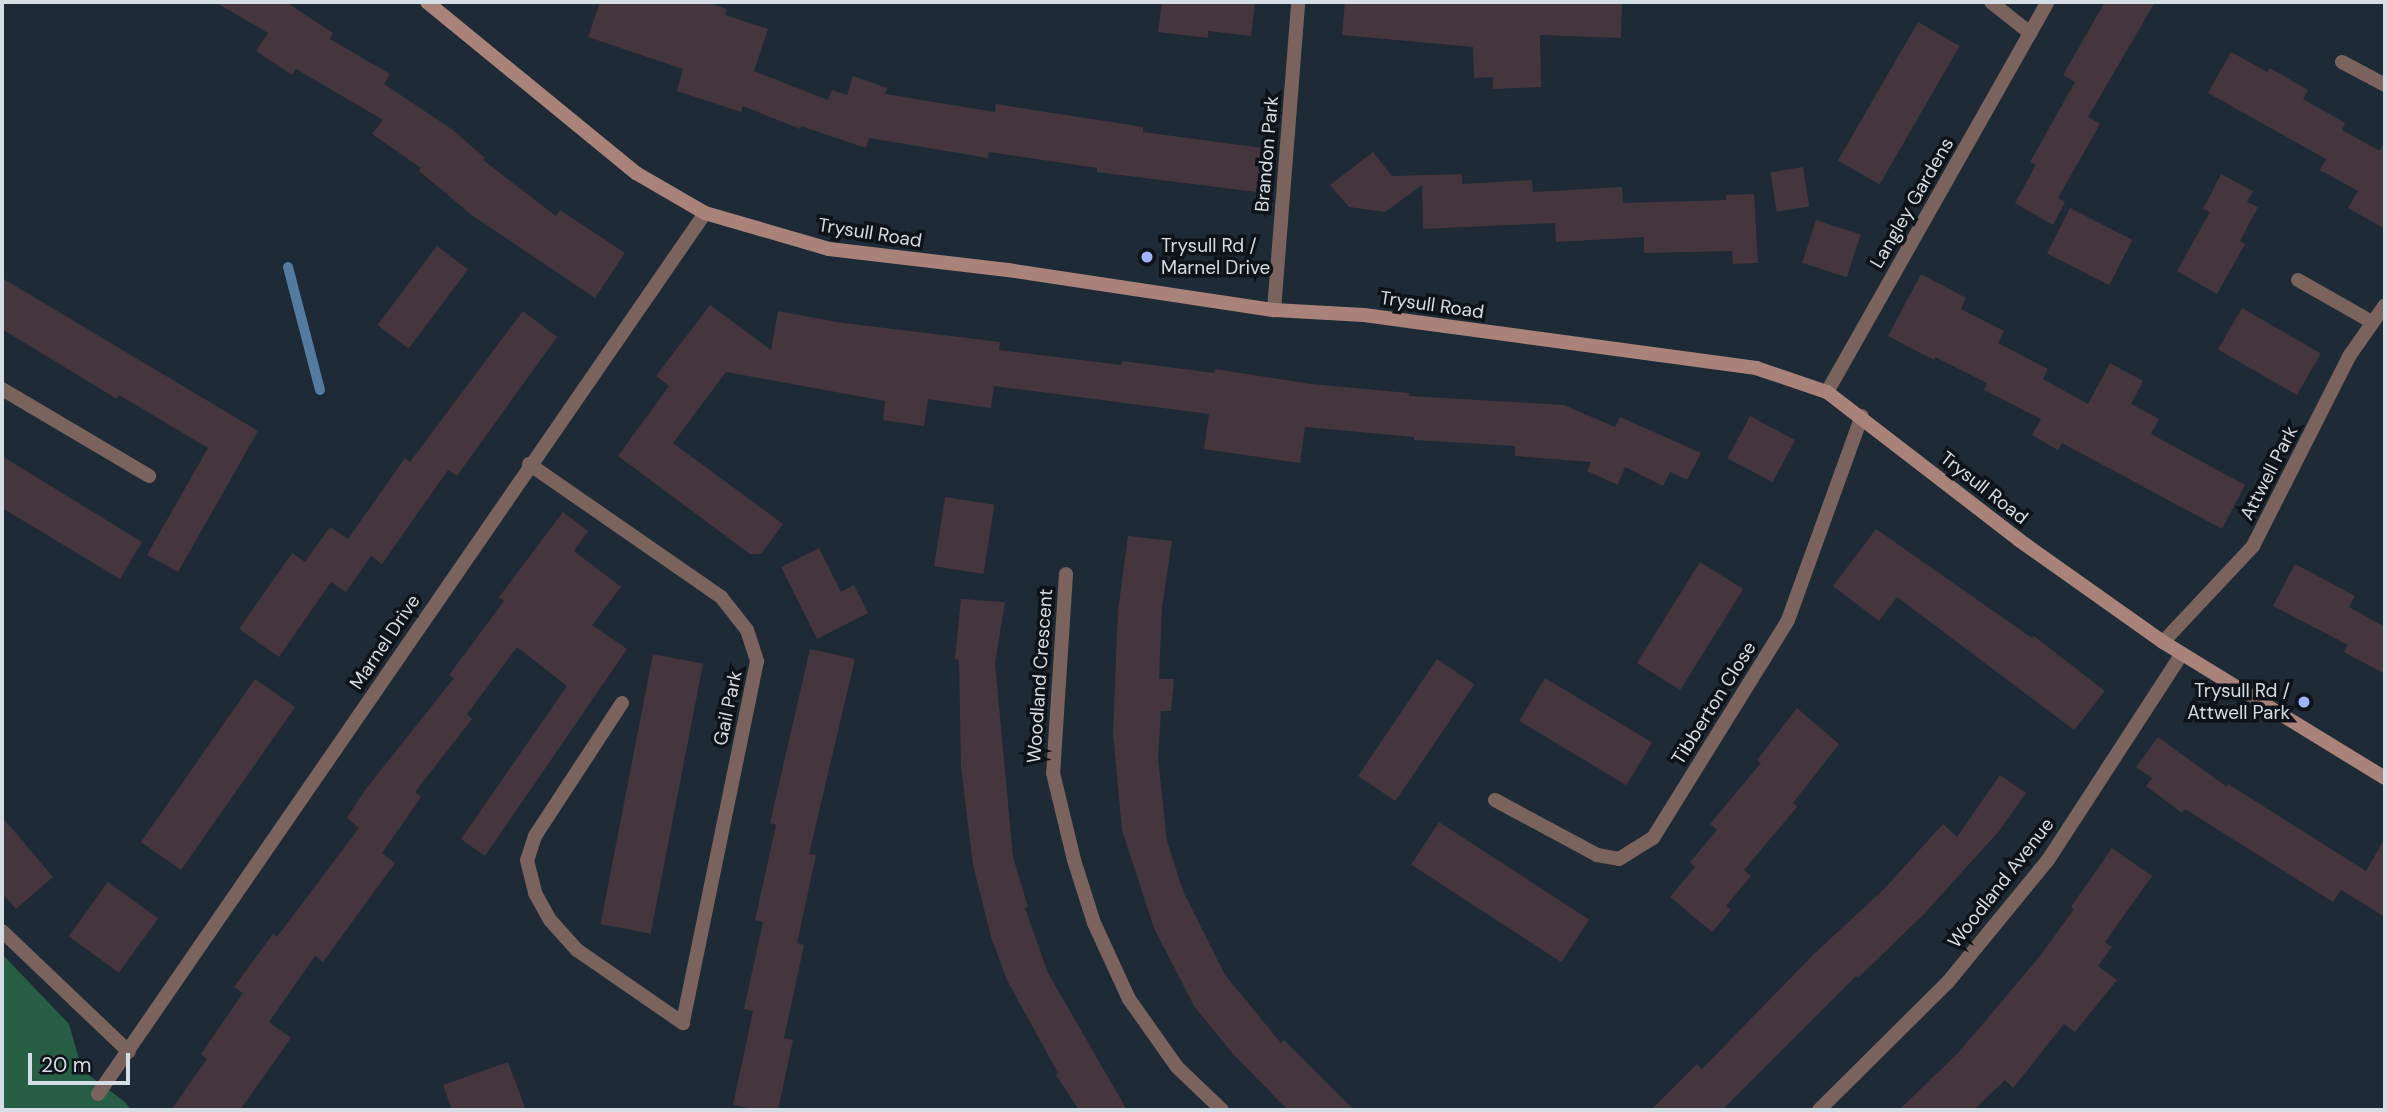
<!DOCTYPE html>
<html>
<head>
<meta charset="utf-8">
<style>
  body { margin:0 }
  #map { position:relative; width:2387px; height:1112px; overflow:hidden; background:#1e2b36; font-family:"DM Sans",sans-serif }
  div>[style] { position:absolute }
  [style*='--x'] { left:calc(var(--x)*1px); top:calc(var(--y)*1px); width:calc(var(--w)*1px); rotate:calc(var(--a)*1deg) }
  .forest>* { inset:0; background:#275e45 }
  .stream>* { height:10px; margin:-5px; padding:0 5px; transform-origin:5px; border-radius:5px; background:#537a9f }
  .building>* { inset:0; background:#45353c; transform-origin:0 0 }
  .lane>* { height:14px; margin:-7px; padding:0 7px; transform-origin:7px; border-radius:7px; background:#7b635d }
  .street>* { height:14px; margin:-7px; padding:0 7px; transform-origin:7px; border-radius:7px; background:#7b635d }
  .secondary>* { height:14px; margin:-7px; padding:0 7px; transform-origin:7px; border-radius:7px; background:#a9837a }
  .dots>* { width:19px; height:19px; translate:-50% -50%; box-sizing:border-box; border:4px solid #0d1318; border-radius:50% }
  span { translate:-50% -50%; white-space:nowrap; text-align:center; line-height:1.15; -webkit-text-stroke:7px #0d1318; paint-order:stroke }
  .street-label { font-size:19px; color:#d6dee5 }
  .poi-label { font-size:19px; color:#d6dee5 }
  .left { translate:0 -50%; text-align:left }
  .right { translate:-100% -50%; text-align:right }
  .frame { position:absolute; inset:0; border:4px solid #d6dee5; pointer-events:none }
  .scale { position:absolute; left:28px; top:1053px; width:102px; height:32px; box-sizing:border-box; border:4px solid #d6dee5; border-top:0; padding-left:9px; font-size:21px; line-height:24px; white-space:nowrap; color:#d6dee5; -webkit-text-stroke:5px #0d1318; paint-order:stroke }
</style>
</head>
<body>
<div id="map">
  <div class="forest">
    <i style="clip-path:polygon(2px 954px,69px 1024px,82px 1070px,125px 1102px,131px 1110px,2px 1110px)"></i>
  </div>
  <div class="stream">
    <i style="--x:288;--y:267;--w:127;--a:75.4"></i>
  </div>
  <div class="building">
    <i style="clip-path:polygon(215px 2px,286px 2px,333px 33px,330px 39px,390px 74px,384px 84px,453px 130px,485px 158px,483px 160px,556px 216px,560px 210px,625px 253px,595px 298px,473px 216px,419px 171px,421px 168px,372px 134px,383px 120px,296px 69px,292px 75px,256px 51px,268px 33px)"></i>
    <i style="clip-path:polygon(600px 2px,706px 2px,727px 9px,725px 15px,768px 29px,754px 71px,828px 100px,832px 90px,847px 95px,853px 76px,887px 88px,885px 94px,995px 112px,996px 104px,1143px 127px,1143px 132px,1262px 148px,1256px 192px,1097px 172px,1097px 168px,989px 152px,988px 158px,869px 138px,866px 148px,801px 126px,800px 129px,743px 106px,741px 112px,677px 91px,683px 69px,588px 37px)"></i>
    <i style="clip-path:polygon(1162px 2px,1255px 2px,1251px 36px,1208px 31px,1208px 38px,1158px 32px)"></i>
    <i style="clip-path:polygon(1345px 2px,1622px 2px,1621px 38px,1540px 35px,1541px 87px,1493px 89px,1493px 77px,1474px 78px,1473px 47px,1342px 35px)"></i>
    <i style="clip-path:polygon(2105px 2px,2155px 2px,2088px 117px,2100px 124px,2058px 198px,2065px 202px,2053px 225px,2015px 203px,2036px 165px,2030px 162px,2075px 82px,2063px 75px)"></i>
    <i style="left:1918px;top:22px;width:48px;height:160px;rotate:30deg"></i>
    <i style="clip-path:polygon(2231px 52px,2267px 72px,2270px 68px,2308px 90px,2303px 99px,2345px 123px,2342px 130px,2380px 151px,2371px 165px,2385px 142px,2385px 229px,2348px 208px,2358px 191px,2320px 170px,2326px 159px,2208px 93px)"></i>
    <i style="clip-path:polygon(1373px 152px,1392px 176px,1462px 174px,1462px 184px,1532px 180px,1533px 192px,1622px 187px,1623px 203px,1726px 200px,1726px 195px,1754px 194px,1758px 263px,1733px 264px,1732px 251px,1644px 253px,1644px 237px,1556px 242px,1555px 223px,1423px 229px,1422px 185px,1385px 212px,1349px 207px,1330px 185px)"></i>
    <i style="left:1803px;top:167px;width:40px;height:33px;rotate:81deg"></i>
    <i style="clip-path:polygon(2221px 174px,2253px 191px,2247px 202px,2258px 207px,2240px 241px,2245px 244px,2217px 294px,2177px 271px,2210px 212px,2203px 209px)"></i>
    <i style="left:2070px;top:208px;width:70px;height:51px;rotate:27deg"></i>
    <i style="left:1816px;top:220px;width:47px;height:45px;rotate:18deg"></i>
    <i style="left:437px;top:246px;width:39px;height:99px;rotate:37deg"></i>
    <i style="clip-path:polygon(1921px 274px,1966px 298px,1961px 309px,2004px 331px,1998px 343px,2048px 369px,2043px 379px,2088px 404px,2110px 363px,2143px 381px,2131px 404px,2159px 419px,2151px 434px,2245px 485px,2222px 529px,2062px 443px,2058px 450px,2032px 435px,2041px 419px,1984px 390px,1987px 383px,1935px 357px,1934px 360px,1888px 336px)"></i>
    <i style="clip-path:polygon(2px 278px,258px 431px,178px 572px,147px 555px,208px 448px,119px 395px,117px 399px,2px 329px)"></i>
    <i style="clip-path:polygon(710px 305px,771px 350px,778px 311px,836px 322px,1000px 342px,999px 350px,1121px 365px,1122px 361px,1214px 373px,1215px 369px,1311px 384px,1409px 393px,1409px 396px,1564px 405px,1615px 427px,1620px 417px,1701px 453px,1687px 480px,1670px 472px,1663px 486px,1625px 467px,1618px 485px,1587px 471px,1591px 462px,1515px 456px,1515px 446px,1414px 440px,1414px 437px,1305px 427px,1300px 463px,1204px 449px,1209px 414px,994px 386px,991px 408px,928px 399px,924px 426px,883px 420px,885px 401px,726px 372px,673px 443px,783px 524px,761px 554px,750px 554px,618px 456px,669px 386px,656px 376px)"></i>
    <i style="left:2242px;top:308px;width:91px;height:48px;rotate:30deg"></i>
    <i style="clip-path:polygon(523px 311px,557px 337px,457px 476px,448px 470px,382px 564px,371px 556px,346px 592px,331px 582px,279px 657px,239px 629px,292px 553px,305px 562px,330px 527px,348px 539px,405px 458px,410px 462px)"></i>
    <i style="left:1750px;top:416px;width:51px;height:48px;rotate:28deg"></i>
    <i style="clip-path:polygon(2px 456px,142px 542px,120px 579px,2px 508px)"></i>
    <i style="left:945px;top:497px;width:50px;height:70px;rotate:9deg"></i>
    <i style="clip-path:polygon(563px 512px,588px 531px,574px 551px,621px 587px,592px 625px,627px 649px,485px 856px,461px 839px,567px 686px,517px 647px,467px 714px,472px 719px,415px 792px,421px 797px,382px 853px,395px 863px,323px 962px,315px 956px,269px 1022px,291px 1038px,240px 1110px,171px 1110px,207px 1059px,201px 1054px,243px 993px,234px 987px,273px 934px,277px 937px,359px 828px,347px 818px,365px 790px,454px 678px,449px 675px,504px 601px,499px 597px)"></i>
    <i style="clip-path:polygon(1876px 529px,2032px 638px,2034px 636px,2105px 691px,2074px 730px,1897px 597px,1879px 621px,1833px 586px)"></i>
    <i style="clip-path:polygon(1128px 536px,1172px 541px,1162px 607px,1159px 679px,1174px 679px,1171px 711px,1161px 711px,1158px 759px,1167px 841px,1183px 891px,1225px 975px,1281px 1043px,1284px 1040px,1354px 1110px,1288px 1110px,1233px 1054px,1194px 1006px,1154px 928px,1122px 830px,1113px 732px,1118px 611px)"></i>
    <i style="clip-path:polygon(819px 548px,841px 592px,854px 585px,868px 613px,817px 639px,781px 567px)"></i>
    <i style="left:1700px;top:562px;width:51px;height:119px;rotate:32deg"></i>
    <i style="clip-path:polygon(2295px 564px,2355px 596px,2349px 607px,2385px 627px,2385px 674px,2344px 652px,2348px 645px,2273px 606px)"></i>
    <i style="clip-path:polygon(961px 599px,1005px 602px,995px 663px,1013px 857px,1028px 907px,1025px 908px,1048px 973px,1127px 1110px,1079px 1110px,1056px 1075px,1058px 1073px,1007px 980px,991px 937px,973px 865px,961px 767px,959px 660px,955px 659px)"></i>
    <i style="clip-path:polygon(810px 649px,855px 659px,809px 854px,816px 855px,797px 943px,804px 945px,784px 1038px,793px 1040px,778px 1110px,759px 1110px,733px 1105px,753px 1011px,744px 1009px,763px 922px,755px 920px,776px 825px,770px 823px)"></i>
    <i style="left:653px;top:654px;width:51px;height:275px;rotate:11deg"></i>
    <i style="left:1437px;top:659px;width:45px;height:141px;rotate:34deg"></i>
    <i style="left:1545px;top:678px;width:125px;height:50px;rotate:31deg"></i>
    <i style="left:255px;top:679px;width:49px;height:199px;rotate:35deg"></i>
    <i style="clip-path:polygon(1797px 708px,1839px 744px,1793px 803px,1797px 807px,1744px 870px,1751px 876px,1726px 906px,1731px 910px,1712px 932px,1670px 897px,1695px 867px,1690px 862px,1717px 830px,1710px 824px,1761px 763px,1757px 760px)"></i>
    <i style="clip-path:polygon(2158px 737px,2227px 787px,2228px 784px,2366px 871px,2385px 838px,2385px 917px,2341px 890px,2333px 902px,2185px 809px,2182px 813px,2146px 786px,2152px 778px,2136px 767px)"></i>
    <i style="clip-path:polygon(2000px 775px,2026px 793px,1999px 831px,1924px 914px,1858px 978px,1856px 976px,1722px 1110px,1651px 1110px,1697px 1064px,1702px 1069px,1813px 955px,1885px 888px,1943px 824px,1957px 837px)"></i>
    <i style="clip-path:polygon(2px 817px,53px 877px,16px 909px,2px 893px)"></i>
    <i style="left:1439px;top:822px;width:179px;height:51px;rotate:33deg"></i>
    <i style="clip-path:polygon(2112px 848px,2152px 876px,2105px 942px,2112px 947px,2098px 966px,2117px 980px,2075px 1032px,2064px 1024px,2013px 1088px,2005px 1080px,1974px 1110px,1899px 1110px,1959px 1052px,2040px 956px,2074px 909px,2071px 907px)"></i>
    <i style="left:108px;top:882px;width:62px;height:67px;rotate:36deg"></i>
    <i style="clip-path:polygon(508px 1062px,526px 1110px,452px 1110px,443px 1085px)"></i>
  </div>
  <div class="lane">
    <i style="--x:622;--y:703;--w:159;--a:123.2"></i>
    <i style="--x:535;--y:836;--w:25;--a:108"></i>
    <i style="--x:527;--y:860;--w:34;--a:76"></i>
    <i style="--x:535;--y:893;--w:31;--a:61"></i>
    <i style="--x:550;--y:920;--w:40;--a:48"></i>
    <i style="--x:577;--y:950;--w:129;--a:34.6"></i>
  </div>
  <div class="street">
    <i style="--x:1991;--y:2;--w:50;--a:38.5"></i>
    <i style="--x:2342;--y:62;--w:49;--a:28.1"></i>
    <i style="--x:2298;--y:280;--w:85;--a:29.6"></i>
    <i style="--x:1274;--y:310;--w:309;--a:-85.5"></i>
    <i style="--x:2;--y:389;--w:171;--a:30.6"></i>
    <i style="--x:1827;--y:392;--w:448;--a:-60.5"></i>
    <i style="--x:529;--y:464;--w:234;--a:34.7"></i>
    <i style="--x:721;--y:597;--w:42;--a:51.8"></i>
    <i style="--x:747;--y:630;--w:33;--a:72"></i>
    <i style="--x:757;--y:661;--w:369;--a:101.6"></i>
    <i style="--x:1066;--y:574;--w:199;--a:93.7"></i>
    <i style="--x:1053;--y:773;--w:89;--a:76.4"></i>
    <i style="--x:1074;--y:860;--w:66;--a:72.4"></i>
    <i style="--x:1094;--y:923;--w:84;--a:65.3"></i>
    <i style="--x:1129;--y:999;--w:83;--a:54.8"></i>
    <i style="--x:1177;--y:1067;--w:62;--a:43.7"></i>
    <i style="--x:2163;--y:642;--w:132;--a:-46.8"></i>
    <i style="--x:2253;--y:546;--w:214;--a:-63.1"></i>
    <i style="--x:2350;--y:355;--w:61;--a:-55"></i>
    <i style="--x:1495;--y:800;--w:116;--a:28.3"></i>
    <i style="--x:1597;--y:855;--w:22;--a:10"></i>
    <i style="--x:1619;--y:859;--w:40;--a:-32"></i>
    <i style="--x:1653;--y:838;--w:256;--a:-58.2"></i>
    <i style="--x:1788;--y:620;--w:217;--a:-70.1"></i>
    <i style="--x:2;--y:931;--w:175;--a:43.6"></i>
    <i style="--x:98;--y:1094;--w:1070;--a:-55.43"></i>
    <i style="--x:1819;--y:1110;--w:182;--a:-44.8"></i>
    <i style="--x:1948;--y:982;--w:158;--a:-50.7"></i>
    <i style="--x:2048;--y:860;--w:246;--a:-57"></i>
  </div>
  <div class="secondary">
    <i style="--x:427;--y:2;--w:270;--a:39.3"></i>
    <i style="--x:636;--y:173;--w:80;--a:30.1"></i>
    <i style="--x:705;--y:213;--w:129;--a:16.2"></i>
    <i style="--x:829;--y:249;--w:180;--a:6.7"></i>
    <i style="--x:1008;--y:270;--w:269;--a:8.6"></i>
    <i style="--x:1274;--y:310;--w:90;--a:3.2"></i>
    <i style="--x:1364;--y:315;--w:396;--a:7.7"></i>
    <i style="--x:1756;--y:368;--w:75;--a:18.7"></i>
    <i style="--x:1827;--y:392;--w:242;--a:37.6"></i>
    <i style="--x:2019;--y:540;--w:176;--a:35.3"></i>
    <i style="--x:2163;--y:642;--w:260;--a:31.5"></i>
  </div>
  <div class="dots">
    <i style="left:1147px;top:257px;background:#a0b3fd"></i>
    <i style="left:2304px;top:702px;background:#a0b3fd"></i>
  </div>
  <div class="street-label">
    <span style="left:1267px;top:154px;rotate:-85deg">Brandon Park</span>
    <span style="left:1912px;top:203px;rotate:-60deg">Langley Gardens</span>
    <span style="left:870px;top:233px;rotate:9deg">Trysull Road</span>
    <span style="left:1432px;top:305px;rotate:8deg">Trysull Road</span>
    <span style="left:2269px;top:473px;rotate:-63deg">Attwell Park</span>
    <span style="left:1984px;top:488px;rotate:38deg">Trysull Road</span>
    <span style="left:385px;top:642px;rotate:-56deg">Marnel Drive</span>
    <span style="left:1040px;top:676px;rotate:-86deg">Woodland Crescent</span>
    <span style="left:1714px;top:703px;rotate:-58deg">Tibberton Close</span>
    <span style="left:728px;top:708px;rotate:-78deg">Gail Park</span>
    <span style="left:2001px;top:883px;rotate:-52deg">Woodland Avenue</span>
  </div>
  <div class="poi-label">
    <span class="left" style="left:1161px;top:257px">Trysull Rd /<br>Marnel Drive</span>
    <span class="right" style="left:2290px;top:702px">Trysull Rd /<br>Attwell Park</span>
  </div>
  <div class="frame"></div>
  <div class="scale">20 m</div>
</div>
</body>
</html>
